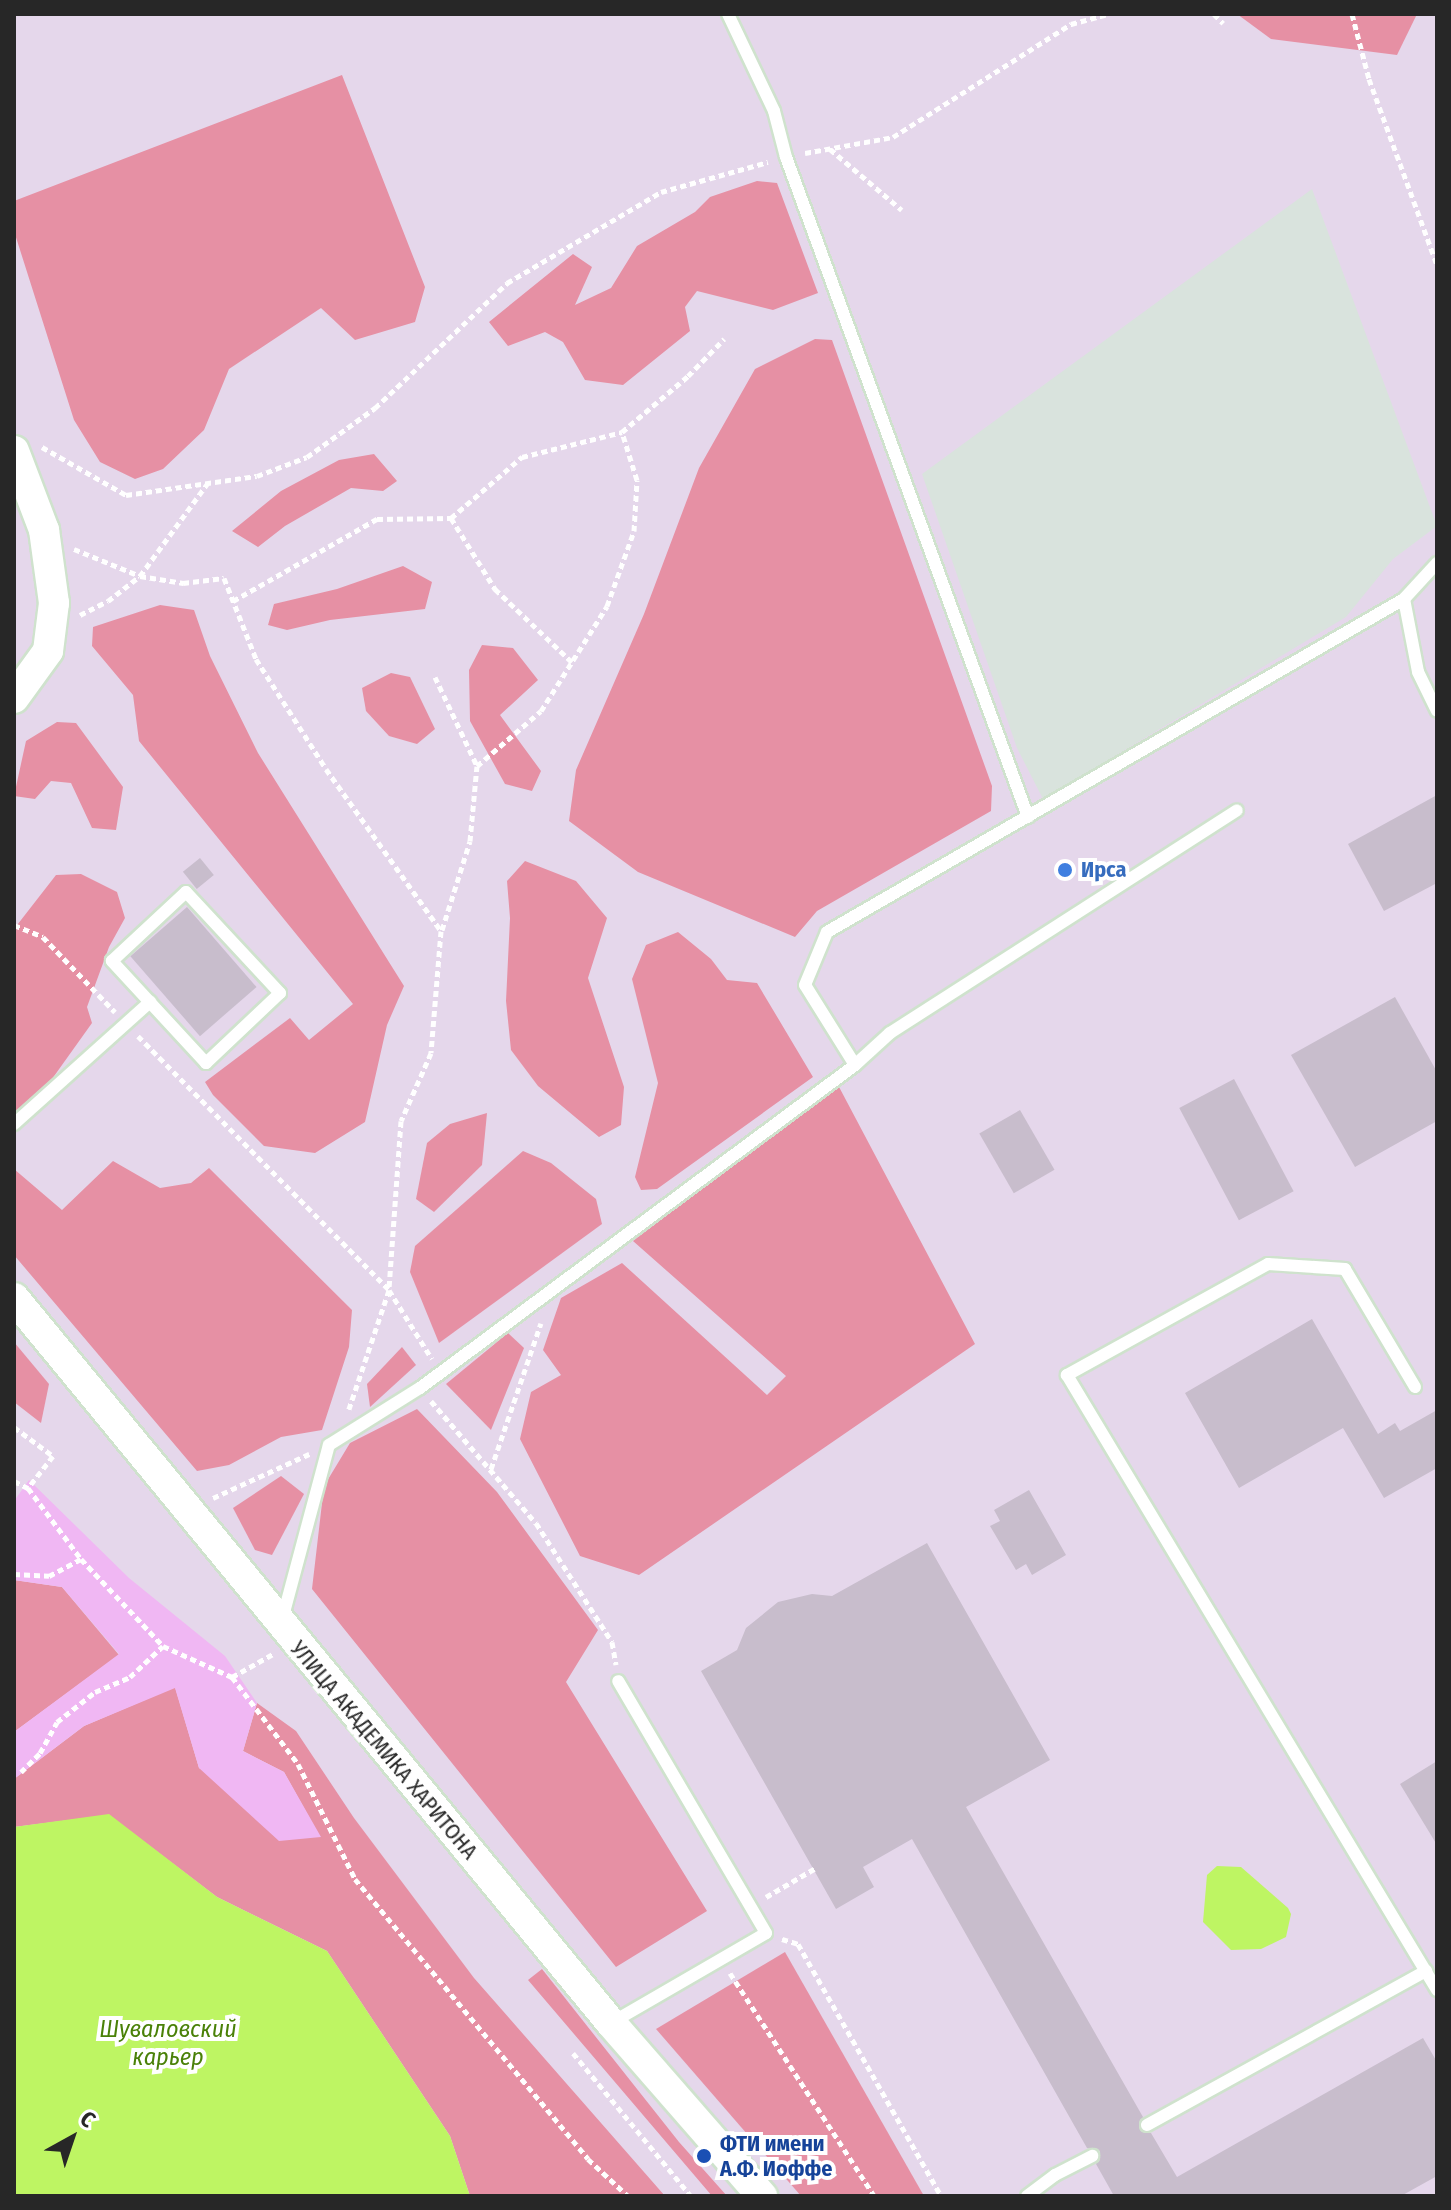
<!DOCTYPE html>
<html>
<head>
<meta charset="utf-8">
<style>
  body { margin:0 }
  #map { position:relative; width:1451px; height:2210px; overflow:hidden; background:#e5d7eb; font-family:"Fira Sans Condensed",sans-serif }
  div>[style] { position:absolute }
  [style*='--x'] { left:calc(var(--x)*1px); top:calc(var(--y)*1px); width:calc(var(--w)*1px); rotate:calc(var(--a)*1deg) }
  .industrial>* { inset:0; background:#d9e3dd }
  .green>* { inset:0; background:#e690a4 }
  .sand>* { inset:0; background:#f0b7f3 }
  .water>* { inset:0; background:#bef563 }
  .building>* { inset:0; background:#c8bdcc; transform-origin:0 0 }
  .path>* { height:5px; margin-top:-2.5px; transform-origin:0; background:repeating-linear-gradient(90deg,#fff 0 6px,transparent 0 10px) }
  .roads { filter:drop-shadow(2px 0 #cfe2cd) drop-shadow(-2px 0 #cfe2cd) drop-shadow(0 2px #cfe2cd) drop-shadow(0 -2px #cfe2cd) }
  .service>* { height:12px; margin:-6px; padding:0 6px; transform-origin:6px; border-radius:6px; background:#fff }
  .tertiary>* { height:30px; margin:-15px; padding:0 15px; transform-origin:15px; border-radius:15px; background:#fff }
  .dots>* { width:22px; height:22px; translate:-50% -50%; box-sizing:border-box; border:4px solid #fff; border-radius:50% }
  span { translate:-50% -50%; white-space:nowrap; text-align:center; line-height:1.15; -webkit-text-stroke:8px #fff; paint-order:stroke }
  .shop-label { font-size:22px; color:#366cbe; font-weight:700 }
  .left { translate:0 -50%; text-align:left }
  .street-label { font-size:22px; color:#272727 }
  .transit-label { font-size:22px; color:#164399; font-weight:700 }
  .water-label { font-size:24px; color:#4a8108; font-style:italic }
  .frame { position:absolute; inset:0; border:16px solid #272727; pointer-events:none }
  .north { position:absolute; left:32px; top:2098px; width:80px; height:80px; -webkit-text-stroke:6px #fff; paint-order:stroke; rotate:40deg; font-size:22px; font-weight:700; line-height:32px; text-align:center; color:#272727 }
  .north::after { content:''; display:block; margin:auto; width:28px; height:36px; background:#272727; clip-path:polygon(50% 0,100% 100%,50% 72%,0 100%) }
</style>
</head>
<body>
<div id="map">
  <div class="industrial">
    <i style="clip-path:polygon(1312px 189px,1437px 526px,1393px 559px,1346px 617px,1043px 799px,1017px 748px,922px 474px)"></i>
  </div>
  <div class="green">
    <i style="clip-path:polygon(1237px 14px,1417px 14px,1397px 55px,1271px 39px)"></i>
    <i style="clip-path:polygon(342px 75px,425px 287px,415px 322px,355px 340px,321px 308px,229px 369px,204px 430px,163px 469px,135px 479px,100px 462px,74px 420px,14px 231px,14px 201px)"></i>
    <i style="clip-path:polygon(757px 181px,777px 183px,818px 293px,773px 310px,697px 291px,685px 307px,690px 331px,623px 385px,585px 380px,563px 342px,545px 332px,508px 346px,489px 322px,573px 254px,592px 267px,575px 305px,611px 288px,637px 246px,695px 212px,710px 197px)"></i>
    <i style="clip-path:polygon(815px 339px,832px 340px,992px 786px,991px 811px,817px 911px,795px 937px,638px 872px,569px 821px,576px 770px,644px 614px,699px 468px,755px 369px)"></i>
    <i style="clip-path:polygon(374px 454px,397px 481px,383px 491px,351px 488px,285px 526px,258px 547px,232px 531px,281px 491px,339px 460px)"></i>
    <i style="clip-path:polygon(403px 566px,432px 582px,425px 609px,330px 620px,287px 630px,268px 625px,274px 604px,337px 589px)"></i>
    <i style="clip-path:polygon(160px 605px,194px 610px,210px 656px,258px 753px,404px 986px,387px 1025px,365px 1122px,315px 1153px,264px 1146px,213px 1095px,205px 1082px,290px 1018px,309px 1040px,353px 1004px,139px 741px,133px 695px,92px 646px,93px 627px)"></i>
    <i style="clip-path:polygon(482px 645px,513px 648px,538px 680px,500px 715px,541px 771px,532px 791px,505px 784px,470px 721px,469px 670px)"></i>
    <i style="clip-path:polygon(391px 673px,410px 677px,435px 729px,417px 744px,389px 736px,366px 711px,362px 688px)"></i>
    <i style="clip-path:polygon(57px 722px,76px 723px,123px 787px,116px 830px,92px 828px,71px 783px,51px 781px,35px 799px,14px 796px,26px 741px)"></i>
    <i style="clip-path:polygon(525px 861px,576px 881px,607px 918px,588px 978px,624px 1087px,621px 1125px,599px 1137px,538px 1086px,511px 1050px,506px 1001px,510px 918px,507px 881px)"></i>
    <i style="clip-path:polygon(81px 874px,117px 892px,125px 918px,109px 947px,87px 1007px,92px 1023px,42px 1093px,14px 1116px,14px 929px,56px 875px)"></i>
    <i style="clip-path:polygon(678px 932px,711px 959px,727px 980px,757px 983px,813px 1077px,657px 1189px,641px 1190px,635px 1177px,658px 1083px,632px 979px,646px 945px)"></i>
    <i style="clip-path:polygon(838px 1085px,975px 1344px,639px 1575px,580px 1556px,520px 1439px,531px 1392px,561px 1375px,543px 1350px,561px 1298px,622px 1263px,767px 1395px,786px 1376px,633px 1241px)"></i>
    <i style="clip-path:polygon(487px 1113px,482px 1165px,434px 1212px,416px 1199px,427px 1143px,450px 1124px)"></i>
    <i style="clip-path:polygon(523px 1151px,551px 1163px,596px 1199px,602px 1224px,439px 1343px,410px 1272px,415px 1246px)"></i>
    <i style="clip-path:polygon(113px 1161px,160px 1188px,191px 1183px,209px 1168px,352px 1310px,349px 1347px,322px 1430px,281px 1437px,229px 1465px,197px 1471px,14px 1255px,14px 1169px,62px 1210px)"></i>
    <i style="clip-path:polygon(508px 1333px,524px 1348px,491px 1430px,446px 1384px)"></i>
    <i style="clip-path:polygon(14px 1342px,49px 1384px,41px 1423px,14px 1402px)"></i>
    <i style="clip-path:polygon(402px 1347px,416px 1365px,370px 1407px,367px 1384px)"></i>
    <i style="clip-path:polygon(417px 1409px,497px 1492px,598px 1630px,566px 1682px,707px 1911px,616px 1967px,312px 1589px,324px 1486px,350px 1443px)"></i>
    <i style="clip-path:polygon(281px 1476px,304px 1494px,272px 1555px,255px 1550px,233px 1508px)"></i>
    <i style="clip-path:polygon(14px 1580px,62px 1587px,119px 1655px,14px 1732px)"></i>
    <i style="clip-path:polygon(175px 1687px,199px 1768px,320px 1837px,284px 1772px,243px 1751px,257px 1703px,296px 1731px,354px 1818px,474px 1978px,665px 2196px,470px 2196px,450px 2136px,327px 1951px,217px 1897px,109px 1815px,14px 1827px,14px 1779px,84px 1726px)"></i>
    <i style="clip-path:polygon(785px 1952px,924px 2196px,801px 2196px,656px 2029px)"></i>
    <i style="clip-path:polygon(542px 1969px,679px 2142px,727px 2196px,712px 2196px,528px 1980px)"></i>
  </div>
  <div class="sand">
    <i style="clip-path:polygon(29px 1480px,129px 1578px,225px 1656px,257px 1703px,243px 1751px,284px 1772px,321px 1837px,279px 1841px,199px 1768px,175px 1688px,84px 1726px,14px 1779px,14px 1732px,119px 1654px,62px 1587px,14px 1580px,14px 1501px)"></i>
  </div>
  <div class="water">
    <i style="clip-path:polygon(109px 1814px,217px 1897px,327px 1951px,450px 2136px,470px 2196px,14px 2196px,14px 1827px)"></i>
    <i style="clip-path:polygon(1217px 1866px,1241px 1867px,1288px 1908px,1291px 1914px,1286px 1937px,1261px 1949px,1231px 1950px,1203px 1922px,1207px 1875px)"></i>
  </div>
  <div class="building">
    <i style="clip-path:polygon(1437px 795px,1437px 883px,1384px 911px,1348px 844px)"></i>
    <i style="left:200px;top:858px;width:22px;height:22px;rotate:51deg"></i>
    <i style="left:187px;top:907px;width:106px;height:75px;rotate:49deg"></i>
    <i style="clip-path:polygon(1395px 997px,1437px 1072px,1437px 1121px,1355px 1167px,1291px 1055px)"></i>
    <i style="left:1234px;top:1079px;width:127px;height:62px;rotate:62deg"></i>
    <i style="left:1020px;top:1110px;width:69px;height:47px;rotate:60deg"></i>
    <i style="clip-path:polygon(1312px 1319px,1378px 1434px,1395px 1423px,1400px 1431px,1437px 1410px,1437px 1468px,1384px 1498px,1343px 1428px,1239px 1488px,1185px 1393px)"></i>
    <i style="clip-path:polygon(1029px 1490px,1066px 1555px,1032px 1575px,1026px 1564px,1016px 1570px,990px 1526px,1000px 1521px,994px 1510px)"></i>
    <i style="clip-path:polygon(927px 1543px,1050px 1760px,966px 1807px,1143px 2117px,1140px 2130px,1151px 2133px,1177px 2177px,1423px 2038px,1437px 2062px,1437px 2176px,1401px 2196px,1114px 2196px,1096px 2164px,1100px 2151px,1087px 2148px,912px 1839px,863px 1867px,874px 1887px,836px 1909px,701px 1671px,737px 1650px,746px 1628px,778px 1602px,812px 1594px,832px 1596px)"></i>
    <i style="clip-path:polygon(1437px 1761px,1437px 1845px,1400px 1784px)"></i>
  </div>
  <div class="path">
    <i style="--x:1214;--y:14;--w:13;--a:45"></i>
    <i style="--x:1352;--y:14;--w:67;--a:75.3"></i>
    <i style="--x:1369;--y:79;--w:198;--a:69.9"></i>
    <i style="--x:830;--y:149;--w:94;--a:40.3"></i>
    <i style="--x:805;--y:153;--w:89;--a:-10.3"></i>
    <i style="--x:893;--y:137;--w:211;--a:-32.4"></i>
    <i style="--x:1071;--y:24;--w:38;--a:-15"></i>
    <i style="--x:42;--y:447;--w:97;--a:29.7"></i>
    <i style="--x:126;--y:495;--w:132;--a:-8.3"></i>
    <i style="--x:257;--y:476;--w:53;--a:-20.8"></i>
    <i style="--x:307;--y:457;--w:84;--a:-35.8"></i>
    <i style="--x:375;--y:408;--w:182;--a:-43.4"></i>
    <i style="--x:507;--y:283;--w:179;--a:-30.6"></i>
    <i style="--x:661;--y:192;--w:111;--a:-15.7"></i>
    <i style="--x:451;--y:518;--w:84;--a:58.2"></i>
    <i style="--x:495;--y:589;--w:106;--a:43.5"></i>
    <i style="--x:74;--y:549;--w:71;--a:22.2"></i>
    <i style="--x:140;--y:576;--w:44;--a:9.2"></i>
    <i style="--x:183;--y:583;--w:41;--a:-7"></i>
    <i style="--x:224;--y:578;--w:87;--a:68.4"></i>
    <i style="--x:256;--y:659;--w:130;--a:57.5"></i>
    <i style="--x:326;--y:769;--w:199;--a:54.6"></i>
    <i style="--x:441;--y:931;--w:122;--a:94.7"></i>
    <i style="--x:431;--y:1053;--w:74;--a:113.8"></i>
    <i style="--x:401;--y:1121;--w:169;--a:94.1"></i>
    <i style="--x:389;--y:1290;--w:126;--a:108.6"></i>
    <i style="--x:233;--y:601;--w:166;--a:-29.7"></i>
    <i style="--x:377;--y:519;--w:74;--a:-0.8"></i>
    <i style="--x:451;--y:518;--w:94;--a:-40.7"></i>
    <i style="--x:522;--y:457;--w:103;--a:-14"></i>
    <i style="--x:622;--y:432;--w:87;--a:-40.3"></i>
    <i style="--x:688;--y:376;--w:52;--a:-45.8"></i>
    <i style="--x:80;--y:615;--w:31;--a:-27"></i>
    <i style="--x:108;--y:601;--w:41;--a:-38"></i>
    <i style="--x:140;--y:576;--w:114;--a:-53.9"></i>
    <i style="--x:435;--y:677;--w:98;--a:64.7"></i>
    <i style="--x:14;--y:925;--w:31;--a:22"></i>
    <i style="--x:43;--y:937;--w:104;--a:46.2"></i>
    <i style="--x:442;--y:930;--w:93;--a:-72.5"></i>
    <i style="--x:470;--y:841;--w:75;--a:-84.7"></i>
    <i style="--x:477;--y:766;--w:84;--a:-40.7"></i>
    <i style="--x:541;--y:711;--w:124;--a:-57.8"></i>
    <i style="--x:607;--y:606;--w:80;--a:-70.2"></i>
    <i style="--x:634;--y:531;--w:51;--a:-86.6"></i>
    <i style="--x:637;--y:480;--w:50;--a:-107.4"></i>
    <i style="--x:138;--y:1036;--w:357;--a:45.3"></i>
    <i style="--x:389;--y:1290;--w:81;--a:58.1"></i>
    <i style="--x:431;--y:1401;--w:161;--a:49.3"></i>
    <i style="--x:536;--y:1523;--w:141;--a:57.4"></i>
    <i style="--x:612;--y:1642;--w:23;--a:80"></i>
    <i style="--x:14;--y:1427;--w:49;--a:36.6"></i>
    <i style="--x:53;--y:1456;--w:41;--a:128"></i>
    <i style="--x:491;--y:1469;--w:154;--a:-71.1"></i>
    <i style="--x:14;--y:1481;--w:16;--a:27"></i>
    <i style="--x:28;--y:1488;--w:89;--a:53.3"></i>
    <i style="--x:81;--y:1559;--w:120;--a:46.7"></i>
    <i style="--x:163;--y:1646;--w:76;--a:24.2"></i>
    <i style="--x:232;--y:1677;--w:47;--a:-29.3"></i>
    <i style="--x:213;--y:1498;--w:106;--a:-24.6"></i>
    <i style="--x:14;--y:1574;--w:35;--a:3"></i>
    <i style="--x:49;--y:1576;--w:36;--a:-28"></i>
    <i style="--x:232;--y:1677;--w:109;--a:52.8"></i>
    <i style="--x:298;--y:1764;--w:128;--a:63.6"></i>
    <i style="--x:355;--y:1879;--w:364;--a:50.2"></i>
    <i style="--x:588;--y:2159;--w:54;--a:42.8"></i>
    <i style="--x:21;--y:1772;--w:27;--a:-45"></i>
    <i style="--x:40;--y:1753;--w:35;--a:-61"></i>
    <i style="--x:57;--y:1722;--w:48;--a:-38.3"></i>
    <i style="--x:95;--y:1692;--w:38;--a:-23"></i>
    <i style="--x:130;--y:1677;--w:45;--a:-43.2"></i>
    <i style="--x:766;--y:1897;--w:56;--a:-30.3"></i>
    <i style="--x:782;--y:1939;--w:17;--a:17"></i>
    <i style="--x:798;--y:1944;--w:290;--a:60.4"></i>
    <i style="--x:730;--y:1973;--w:265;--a:57.1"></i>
    <i style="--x:573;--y:2053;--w:185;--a:50.5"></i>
  </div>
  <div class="roads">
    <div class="service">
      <i style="--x:728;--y:14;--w:107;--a:64.6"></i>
      <i style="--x:774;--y:111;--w:48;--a:75.4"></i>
      <i style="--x:786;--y:157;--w:703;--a:69.86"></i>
      <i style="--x:1404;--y:599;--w:74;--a:79.1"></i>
      <i style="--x:1418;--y:672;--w:43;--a:64"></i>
      <i style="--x:186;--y:892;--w:138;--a:47.1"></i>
      <i style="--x:280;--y:993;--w:102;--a:136.6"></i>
      <i style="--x:206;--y:1063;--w:139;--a:-132.7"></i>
      <i style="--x:112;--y:961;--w:101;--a:-43"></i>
      <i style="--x:855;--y:1065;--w:47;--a:-42.4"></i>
      <i style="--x:890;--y:1033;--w:412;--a:-32.7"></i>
      <i style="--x:14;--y:1124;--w:183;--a:-41.9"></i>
      <i style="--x:1415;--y:1387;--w:137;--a:-120.7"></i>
      <i style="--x:1345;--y:1269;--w:77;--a:-176.3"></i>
      <i style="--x:1268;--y:1264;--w:230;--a:151.1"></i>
      <i style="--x:1067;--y:1375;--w:718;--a:58.97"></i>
      <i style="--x:282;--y:1620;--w:181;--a:-75"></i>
      <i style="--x:329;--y:1445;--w:107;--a:-32.1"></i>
      <i style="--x:420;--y:1388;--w:542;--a:-36.59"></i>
      <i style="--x:855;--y:1065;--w:94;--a:-122"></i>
      <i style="--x:805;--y:985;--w:57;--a:-67.5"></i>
      <i style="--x:827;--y:932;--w:666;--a:-29.99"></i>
      <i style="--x:1404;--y:599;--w:49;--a:-47.5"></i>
      <i style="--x:611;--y:2023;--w:179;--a:-30.1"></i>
      <i style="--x:766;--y:1933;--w:292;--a:-120.4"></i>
      <i style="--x:1147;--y:2125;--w:319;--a:-28.9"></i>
      <i style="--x:1027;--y:2196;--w:35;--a:-37"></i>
      <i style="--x:1055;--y:2175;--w:42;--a:-27.2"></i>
    </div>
    <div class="tertiary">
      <i style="--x:14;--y:451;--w:85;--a:69.2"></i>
      <i style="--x:44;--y:530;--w:74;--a:82.2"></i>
      <i style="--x:54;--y:603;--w:48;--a:97.1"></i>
      <i style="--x:48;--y:651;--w:58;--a:125.9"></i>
      <i style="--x:14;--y:1298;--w:939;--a:50.53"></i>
      <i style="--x:611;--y:2023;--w:230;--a:48.9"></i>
    </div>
  </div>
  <div class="dots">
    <i style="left:1065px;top:870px;background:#3f7fe0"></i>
    <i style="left:704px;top:2156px;background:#1a4fb4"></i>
  </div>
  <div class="shop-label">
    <span class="left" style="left:1081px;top:870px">Ирса</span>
  </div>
  <div class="street-label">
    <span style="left:384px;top:1750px;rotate:50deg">УЛИЦА АКАДЕМИКА ХАРИТОНА</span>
  </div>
  <div class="transit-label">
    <span class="left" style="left:720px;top:2156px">ФТИ имени<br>А.Ф. Иоффе</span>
  </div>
  <div class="water-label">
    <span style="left:168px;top:2044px">Шуваловский<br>карьер</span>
  </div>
  <div class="frame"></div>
  <div class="north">С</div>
</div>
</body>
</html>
